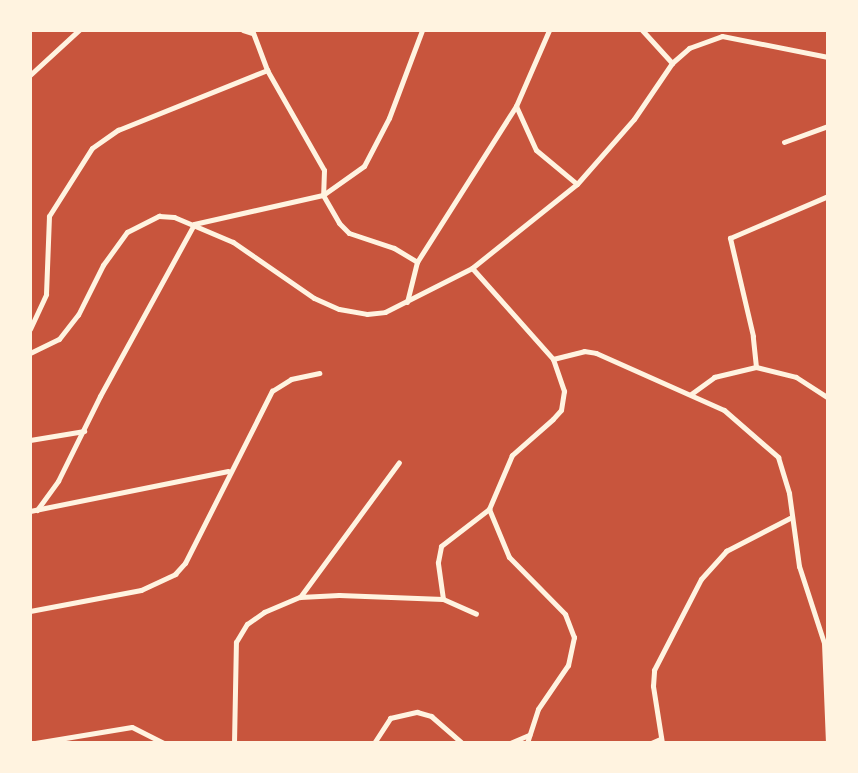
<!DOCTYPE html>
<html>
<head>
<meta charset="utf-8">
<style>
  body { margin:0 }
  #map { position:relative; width:858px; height:773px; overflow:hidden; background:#c8553d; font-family:"Exo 2",sans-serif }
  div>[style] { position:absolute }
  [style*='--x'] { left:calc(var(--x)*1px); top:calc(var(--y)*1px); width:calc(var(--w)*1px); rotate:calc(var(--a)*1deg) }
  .minor>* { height:5px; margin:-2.5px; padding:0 2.5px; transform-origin:2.5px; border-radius:2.5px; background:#fff3e0 }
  span { translate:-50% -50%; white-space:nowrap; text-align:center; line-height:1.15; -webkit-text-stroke:5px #fff3e0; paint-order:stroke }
  .frame { position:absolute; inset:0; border:32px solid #fff3e0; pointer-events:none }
</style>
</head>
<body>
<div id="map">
  <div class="minor">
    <i style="--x:243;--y:30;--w:9;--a:18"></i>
    <i style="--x:252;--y:30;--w:43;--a:69.4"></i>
    <i style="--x:267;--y:70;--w:115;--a:60.3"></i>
    <i style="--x:324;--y:170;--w:25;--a:92"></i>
    <i style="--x:323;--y:195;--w:32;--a:60"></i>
    <i style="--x:339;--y:223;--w:14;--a:45"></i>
    <i style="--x:349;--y:233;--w:47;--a:18.4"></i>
    <i style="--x:394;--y:248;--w:27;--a:31"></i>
    <i style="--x:642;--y:30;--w:45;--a:47.7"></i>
    <i style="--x:30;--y:75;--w:67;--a:-42.6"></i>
    <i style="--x:516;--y:106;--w:48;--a:65.6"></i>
    <i style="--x:536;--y:150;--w:53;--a:39.7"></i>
    <i style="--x:784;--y:142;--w:47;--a:-20"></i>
    <i style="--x:194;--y:224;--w:132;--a:-12.7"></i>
    <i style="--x:323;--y:195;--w:50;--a:-35.3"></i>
    <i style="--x:364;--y:166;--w:54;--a:-62.5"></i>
    <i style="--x:389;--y:118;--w:94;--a:-69.4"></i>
    <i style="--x:472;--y:268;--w:122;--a:48.3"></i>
    <i style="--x:553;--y:359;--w:34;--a:71"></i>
    <i style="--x:564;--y:391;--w:19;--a:99"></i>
    <i style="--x:561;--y:410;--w:12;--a:132"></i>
    <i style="--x:553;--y:419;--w:55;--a:138.7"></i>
    <i style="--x:512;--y:455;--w:59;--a:113.1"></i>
    <i style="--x:489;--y:509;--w:52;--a:67.4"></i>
    <i style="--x:509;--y:557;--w:80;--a:45.5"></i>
    <i style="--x:565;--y:614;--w:25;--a:69"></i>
    <i style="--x:574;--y:637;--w:29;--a:102"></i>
    <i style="--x:568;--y:665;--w:53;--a:124.3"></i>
    <i style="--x:538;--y:709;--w:36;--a:108"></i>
    <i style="--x:407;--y:302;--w:41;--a:-76"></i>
    <i style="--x:417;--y:262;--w:185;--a:-57.6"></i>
    <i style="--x:516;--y:106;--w:83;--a:-66.5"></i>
    <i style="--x:30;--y:329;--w:38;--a:-65"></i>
    <i style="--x:46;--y:294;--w:78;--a:-87.8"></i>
    <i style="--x:49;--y:216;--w:80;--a:-57.7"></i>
    <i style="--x:92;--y:148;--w:32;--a:-35"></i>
    <i style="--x:118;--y:130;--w:161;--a:-21.9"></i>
    <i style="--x:30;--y:353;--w:32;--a:-26"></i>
    <i style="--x:59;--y:339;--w:31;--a:-52"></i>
    <i style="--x:78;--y:315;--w:56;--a:-63.4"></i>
    <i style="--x:103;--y:265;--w:41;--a:-54"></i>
    <i style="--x:127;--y:232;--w:36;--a:-27"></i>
    <i style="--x:159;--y:216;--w:15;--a:4"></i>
    <i style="--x:174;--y:217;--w:64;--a:23"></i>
    <i style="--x:233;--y:242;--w:98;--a:34.7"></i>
    <i style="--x:314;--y:298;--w:27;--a:24"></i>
    <i style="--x:339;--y:309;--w:28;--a:10"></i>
    <i style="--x:367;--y:314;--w:18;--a:-6"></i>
    <i style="--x:385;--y:312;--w:97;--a:-26.8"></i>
    <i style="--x:472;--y:268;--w:134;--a:-38.7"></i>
    <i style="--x:577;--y:184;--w:86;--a:-48.8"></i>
    <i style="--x:634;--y:119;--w:68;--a:-55.8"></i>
    <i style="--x:672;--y:63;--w:23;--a:-41"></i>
    <i style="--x:689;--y:48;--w:35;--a:-20"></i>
    <i style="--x:722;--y:36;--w:108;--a:11.2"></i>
    <i style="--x:553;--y:359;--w:32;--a:-14"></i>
    <i style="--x:584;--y:351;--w:12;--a:9"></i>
    <i style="--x:596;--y:353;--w:140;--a:24"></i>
    <i style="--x:724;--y:410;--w:72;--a:41"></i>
    <i style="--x:778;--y:457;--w:38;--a:73"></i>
    <i style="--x:789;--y:493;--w:74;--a:82.2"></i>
    <i style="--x:799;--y:566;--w:81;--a:72"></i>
    <i style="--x:824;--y:643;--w:100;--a:87.7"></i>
    <i style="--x:756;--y:367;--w:31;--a:-96"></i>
    <i style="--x:753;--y:336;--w:101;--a:-103.2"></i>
    <i style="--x:730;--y:238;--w:107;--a:-23.2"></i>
    <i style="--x:691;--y:394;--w:29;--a:-36"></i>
    <i style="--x:714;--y:377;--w:43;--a:-13.4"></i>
    <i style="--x:756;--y:367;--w:41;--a:14"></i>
    <i style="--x:796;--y:377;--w:38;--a:33"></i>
    <i style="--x:30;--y:440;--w:55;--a:-9.5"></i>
    <i style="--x:37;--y:510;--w:36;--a:-54"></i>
    <i style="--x:58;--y:481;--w:95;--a:-63.7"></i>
    <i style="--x:100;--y:396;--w:196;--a:-61.3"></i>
    <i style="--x:30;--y:511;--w:202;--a:-11.4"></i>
    <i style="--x:300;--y:597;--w:167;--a:-53.7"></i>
    <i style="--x:443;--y:599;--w:37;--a:-98"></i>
    <i style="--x:438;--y:562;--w:16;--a:-79"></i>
    <i style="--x:441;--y:546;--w:61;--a:-37.6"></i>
    <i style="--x:30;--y:611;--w:113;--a:-10.7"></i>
    <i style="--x:141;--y:590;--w:38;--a:-25"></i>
    <i style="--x:175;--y:574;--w:15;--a:-48"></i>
    <i style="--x:185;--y:563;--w:193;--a:-63.2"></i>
    <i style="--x:272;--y:391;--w:22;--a:-32"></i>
    <i style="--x:291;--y:379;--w:29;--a:-12"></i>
    <i style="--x:35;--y:743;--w:98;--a:-9.4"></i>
    <i style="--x:132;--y:727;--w:36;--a:27"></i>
    <i style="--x:234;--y:743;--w:101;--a:-88.9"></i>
    <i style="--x:236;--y:642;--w:21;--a:-59"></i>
    <i style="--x:247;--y:624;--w:21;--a:-35"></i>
    <i style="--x:264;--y:612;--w:39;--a:-23"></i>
    <i style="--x:300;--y:597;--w:39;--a:-3"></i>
    <i style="--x:339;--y:595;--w:104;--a:2.2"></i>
    <i style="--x:443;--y:599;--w:36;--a:24"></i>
    <i style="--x:374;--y:743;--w:30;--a:-57"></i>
    <i style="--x:390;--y:718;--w:28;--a:-13"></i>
    <i style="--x:417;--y:712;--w:15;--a:16"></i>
    <i style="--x:431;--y:716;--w:41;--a:41.1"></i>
    <i style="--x:510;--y:743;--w:21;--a:-23"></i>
    <i style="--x:651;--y:743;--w:10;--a:-24"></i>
    <i style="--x:662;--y:743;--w:58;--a:-99"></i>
    <i style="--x:653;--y:686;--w:16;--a:-86"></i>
    <i style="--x:654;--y:670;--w:102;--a:-62.7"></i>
    <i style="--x:701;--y:579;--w:38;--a:-48"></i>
    <i style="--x:726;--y:551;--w:74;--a:-27.3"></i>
  </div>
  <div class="frame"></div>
</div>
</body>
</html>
